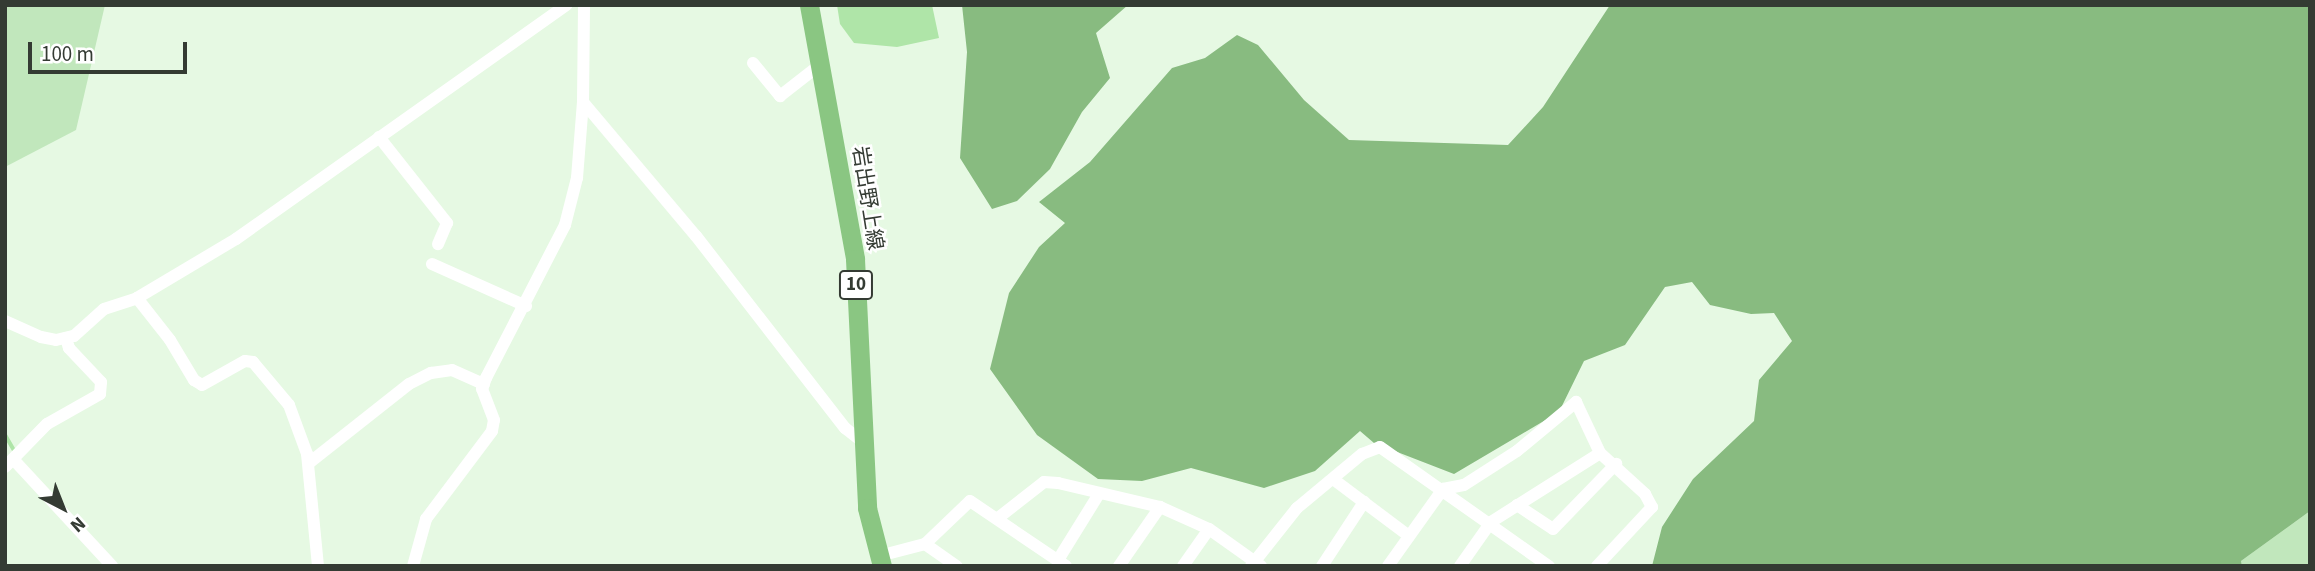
<!DOCTYPE html>
<html>
<head>
<meta charset="utf-8">
<style>
  body { margin:0 }
  #map { position:relative; width:2315px; height:571px; overflow:hidden; background:#e6f9e3; font-family:"Source Sans 3","Noto Sans JP",sans-serif }
  div>[style] { position:absolute }
  [style*='--x'] { left:calc(var(--x)*1px); top:calc(var(--y)*1px); width:calc(var(--w)*1px); rotate:calc(var(--a)*1deg) }
  .green>* { inset:0; background:#c1e7bc }
  .forest>* { inset:0; background:#88bb80 }
  .water>* { inset:0; background:#afe5a8 }
  .stream>* { height:3.5px; margin:-1.75px; padding:0 1.75px; transform-origin:1.75px; border-radius:1.75px; background:#afe5a8 }
  .street>* { height:12px; margin:-6px; padding:0 6px; transform-origin:6px; border-radius:6px; background:#fff }
  .primary>* { height:19px; margin:-9.5px; padding:0 9.5px; transform-origin:9.5px; border-radius:9.5px; background:#8ac682 }
  span { translate:-50% -50%; white-space:nowrap; text-align:center; line-height:1.15; -webkit-text-stroke:5px #fff; paint-order:stroke }
  .shield-label span { padding:2px 5px; background:#fff; border:2px solid; border-radius:5px; -webkit-text-stroke-width:0 }
  .shield-label { font-size:19px; color:#343b33; font-weight:700 }
  .street-label { font-size:21px; color:#343b33 }
  .frame { position:absolute; inset:0; border:7px solid #343b33; pointer-events:none }
  .north { position:absolute; left:28px; top:473px; width:70px; height:70px; -webkit-text-stroke:5px #fff; paint-order:stroke; rotate:138deg; font-size:19px; font-weight:700; line-height:28px; text-align:center; color:#343b33 }
  .north::after { content:''; display:block; margin:auto; width:24px; height:32px; background:#343b33; clip-path:polygon(50% 0,100% 100%,50% 72%,0 100%) }
  .scale { position:absolute; left:28px; top:42px; width:159px; height:32px; box-sizing:border-box; border:4px solid #343b33; border-top:0; padding-left:9px; font-size:21px; line-height:24px; white-space:nowrap; color:#343b33; -webkit-text-stroke:5px #fff; paint-order:stroke }
</style>
</head>
<body>
<div id="map">
  <div class="green">
    <i style="clip-path:polygon(5px 5px,105px 5px,76px 130px,5px 167px)"></i>
    <i style="clip-path:polygon(2310px 511px,2310px 566px,2242px 566px,2241px 561px)"></i>
  </div>
  <div class="forest">
    <i style="clip-path:polygon(962px 5px,1128px 5px,1096px 33px,1110px 78px,1082px 112px,1050px 169px,1017px 201px,992px 209px,960px 158px,967px 52px)"></i>
    <i style="clip-path:polygon(1610px 5px,2310px 5px,2310px 511px,2241px 561px,2242px 566px,1652px 566px,1662px 527px,1693px 479px,1754px 421px,1759px 380px,1792px 341px,1774px 313px,1751px 314px,1710px 305px,1692px 282px,1665px 287px,1625px 345px,1584px 361px,1559px 412px,1454px 474px,1374px 443px,1360px 431px,1315px 471px,1264px 488px,1191px 468px,1142px 481px,1098px 479px,1037px 435px,990px 369px,1009px 293px,1039px 247px,1065px 223px,1039px 202px,1090px 162px,1172px 68px,1205px 58px,1237px 35px,1258px 45px,1304px 100px,1349px 140px,1508px 145px,1543px 107px)"></i>
  </div>
  <div class="water">
    <i style="clip-path:polygon(837px 5px,932px 5px,939px 38px,897px 47px,854px 43px,840px 24px)"></i>
  </div>
  <div class="stream">
    <i style="--x:5;--y:434;--w:20;--a:60"></i>
  </div>
  <div class="street">
    <i style="--x:753;--y:63;--w:43;--a:50.7"></i>
    <i style="--x:780;--y:96;--w:52;--a:-38"></i>
    <i style="--x:583;--y:102;--w:175;--a:49.9"></i>
    <i style="--x:696;--y:236;--w:243;--a:52.2"></i>
    <i style="--x:845;--y:428;--w:24;--a:38"></i>
    <i style="--x:379;--y:137;--w:110;--a:51.7"></i>
    <i style="--x:447;--y:223;--w:23;--a:113"></i>
    <i style="--x:432;--y:264;--w:103;--a:24.1"></i>
    <i style="--x:137;--y:298;--w:53;--a:51.8"></i>
    <i style="--x:170;--y:340;--w:47;--a:59"></i>
    <i style="--x:194;--y:380;--w:9;--a:32"></i>
    <i style="--x:202;--y:385;--w:49;--a:-29.2"></i>
    <i style="--x:245;--y:361;--w:8;--a:7"></i>
    <i style="--x:253;--y:362;--w:56;--a:50.1"></i>
    <i style="--x:289;--y:405;--w:52;--a:69.8"></i>
    <i style="--x:307;--y:454;--w:113;--a:84.4"></i>
    <i style="--x:5;--y:321;--w:39;--a:24"></i>
    <i style="--x:41;--y:337;--w:15;--a:11"></i>
    <i style="--x:56;--y:340;--w:18;--a:-13"></i>
    <i style="--x:74;--y:336;--w:40;--a:-42"></i>
    <i style="--x:104;--y:309;--w:35;--a:-18"></i>
    <i style="--x:137;--y:298;--w:115;--a:-30.8"></i>
    <i style="--x:236;--y:239;--w:405;--a:-35.3"></i>
    <i style="--x:13;--y:459;--w:146;--a:47.2"></i>
    <i style="--x:309;--y:463;--w:127;--a:-38.3"></i>
    <i style="--x:409;--y:384;--w:25;--a:-27"></i>
    <i style="--x:431;--y:373;--w:21;--a:-8"></i>
    <i style="--x:452;--y:370;--w:35;--a:24"></i>
    <i style="--x:5;--y:467;--w:60;--a:-45.7"></i>
    <i style="--x:47;--y:424;--w:61;--a:-29.5"></i>
    <i style="--x:100;--y:394;--w:12;--a:-85"></i>
    <i style="--x:101;--y:382;--w:47;--a:-133.3"></i>
    <i style="--x:69;--y:348;--w:10;--a:-107"></i>
    <i style="--x:1333;--y:479;--w:95;--a:36.9"></i>
    <i style="--x:1517;--y:505;--w:43;--a:33.7"></i>
    <i style="--x:1553;--y:529;--w:91;--a:-45.9"></i>
    <i style="--x:998;--y:518;--w:58;--a:-38"></i>
    <i style="--x:1044;--y:482;--w:14;--a:4"></i>
    <i style="--x:1058;--y:483;--w:105;--a:13.2"></i>
    <i style="--x:1160;--y:507;--w:54;--a:24.2"></i>
    <i style="--x:1209;--y:529;--w:64;--a:35.4"></i>
    <i style="--x:925;--y:544;--w:39;--a:35"></i>
    <i style="--x:879;--y:556;--w:48;--a:-14.6"></i>
    <i style="--x:925;--y:544;--w:62;--a:-43.7"></i>
    <i style="--x:970;--y:501;--w:116;--a:34.1"></i>
    <i style="--x:1058;--y:560;--w:78;--a:-58.2"></i>
    <i style="--x:413;--y:566;--w:49;--a:-74.5"></i>
    <i style="--x:426;--y:519;--w:110;--a:-53.1"></i>
    <i style="--x:492;--y:431;--w:11;--a:-80"></i>
    <i style="--x:494;--y:420;--w:33;--a:-111"></i>
    <i style="--x:482;--y:389;--w:12;--a:-70"></i>
    <i style="--x:486;--y:378;--w:172;--a:-62.7"></i>
    <i style="--x:565;--y:225;--w:49;--a:-75.7"></i>
    <i style="--x:577;--y:178;--w:76;--a:-85.5"></i>
    <i style="--x:583;--y:102;--w:97;--a:-89.4"></i>
    <i style="--x:1119;--y:566;--w:72;--a:-55.2"></i>
    <i style="--x:1183;--y:566;--w:45;--a:-54.9"></i>
    <i style="--x:1251;--y:566;--w:74;--a:-51.6"></i>
    <i style="--x:1297;--y:508;--w:85;--a:-39.7"></i>
    <i style="--x:1362;--y:454;--w:19;--a:-21"></i>
    <i style="--x:1380;--y:447;--w:207;--a:35.2"></i>
    <i style="--x:1322;--y:566;--w:77;--a:-56.7"></i>
    <i style="--x:1388;--y:566;--w:95;--a:-54.5"></i>
    <i style="--x:1443;--y:489;--w:21;--a:-11"></i>
    <i style="--x:1464;--y:485;--w:63;--a:-32.7"></i>
    <i style="--x:1517;--y:451;--w:77;--a:-39.7"></i>
    <i style="--x:1576;--y:402;--w:56;--a:64.8"></i>
    <i style="--x:1600;--y:453;--w:61;--a:42.3"></i>
    <i style="--x:1645;--y:494;--w:15;--a:62"></i>
    <i style="--x:1652;--y:507;--w:81;--a:133"></i>
    <i style="--x:1460;--y:566;--w:54;--a:-54.8"></i>
    <i style="--x:1491;--y:522;--w:129;--a:-32.3"></i>
  </div>
  <div class="primary">
    <i style="--x:809;--y:5;--w:258;--a:79.7"></i>
    <i style="--x:855;--y:259;--w:249;--a:87.2"></i>
    <i style="--x:867;--y:508;--w:60;--a:75.5"></i>
  </div>
  <div class="shield-label">
    <span style="left:856px;top:285px">10</span>
  </div>
  <div class="street-label">
    <span style="left:868px;top:198px;rotate:81deg">岩出野上線</span>
  </div>
  <div class="frame"></div>
  <div class="north">N</div>
  <div class="scale">100 m</div>
</div>
</body>
</html>
